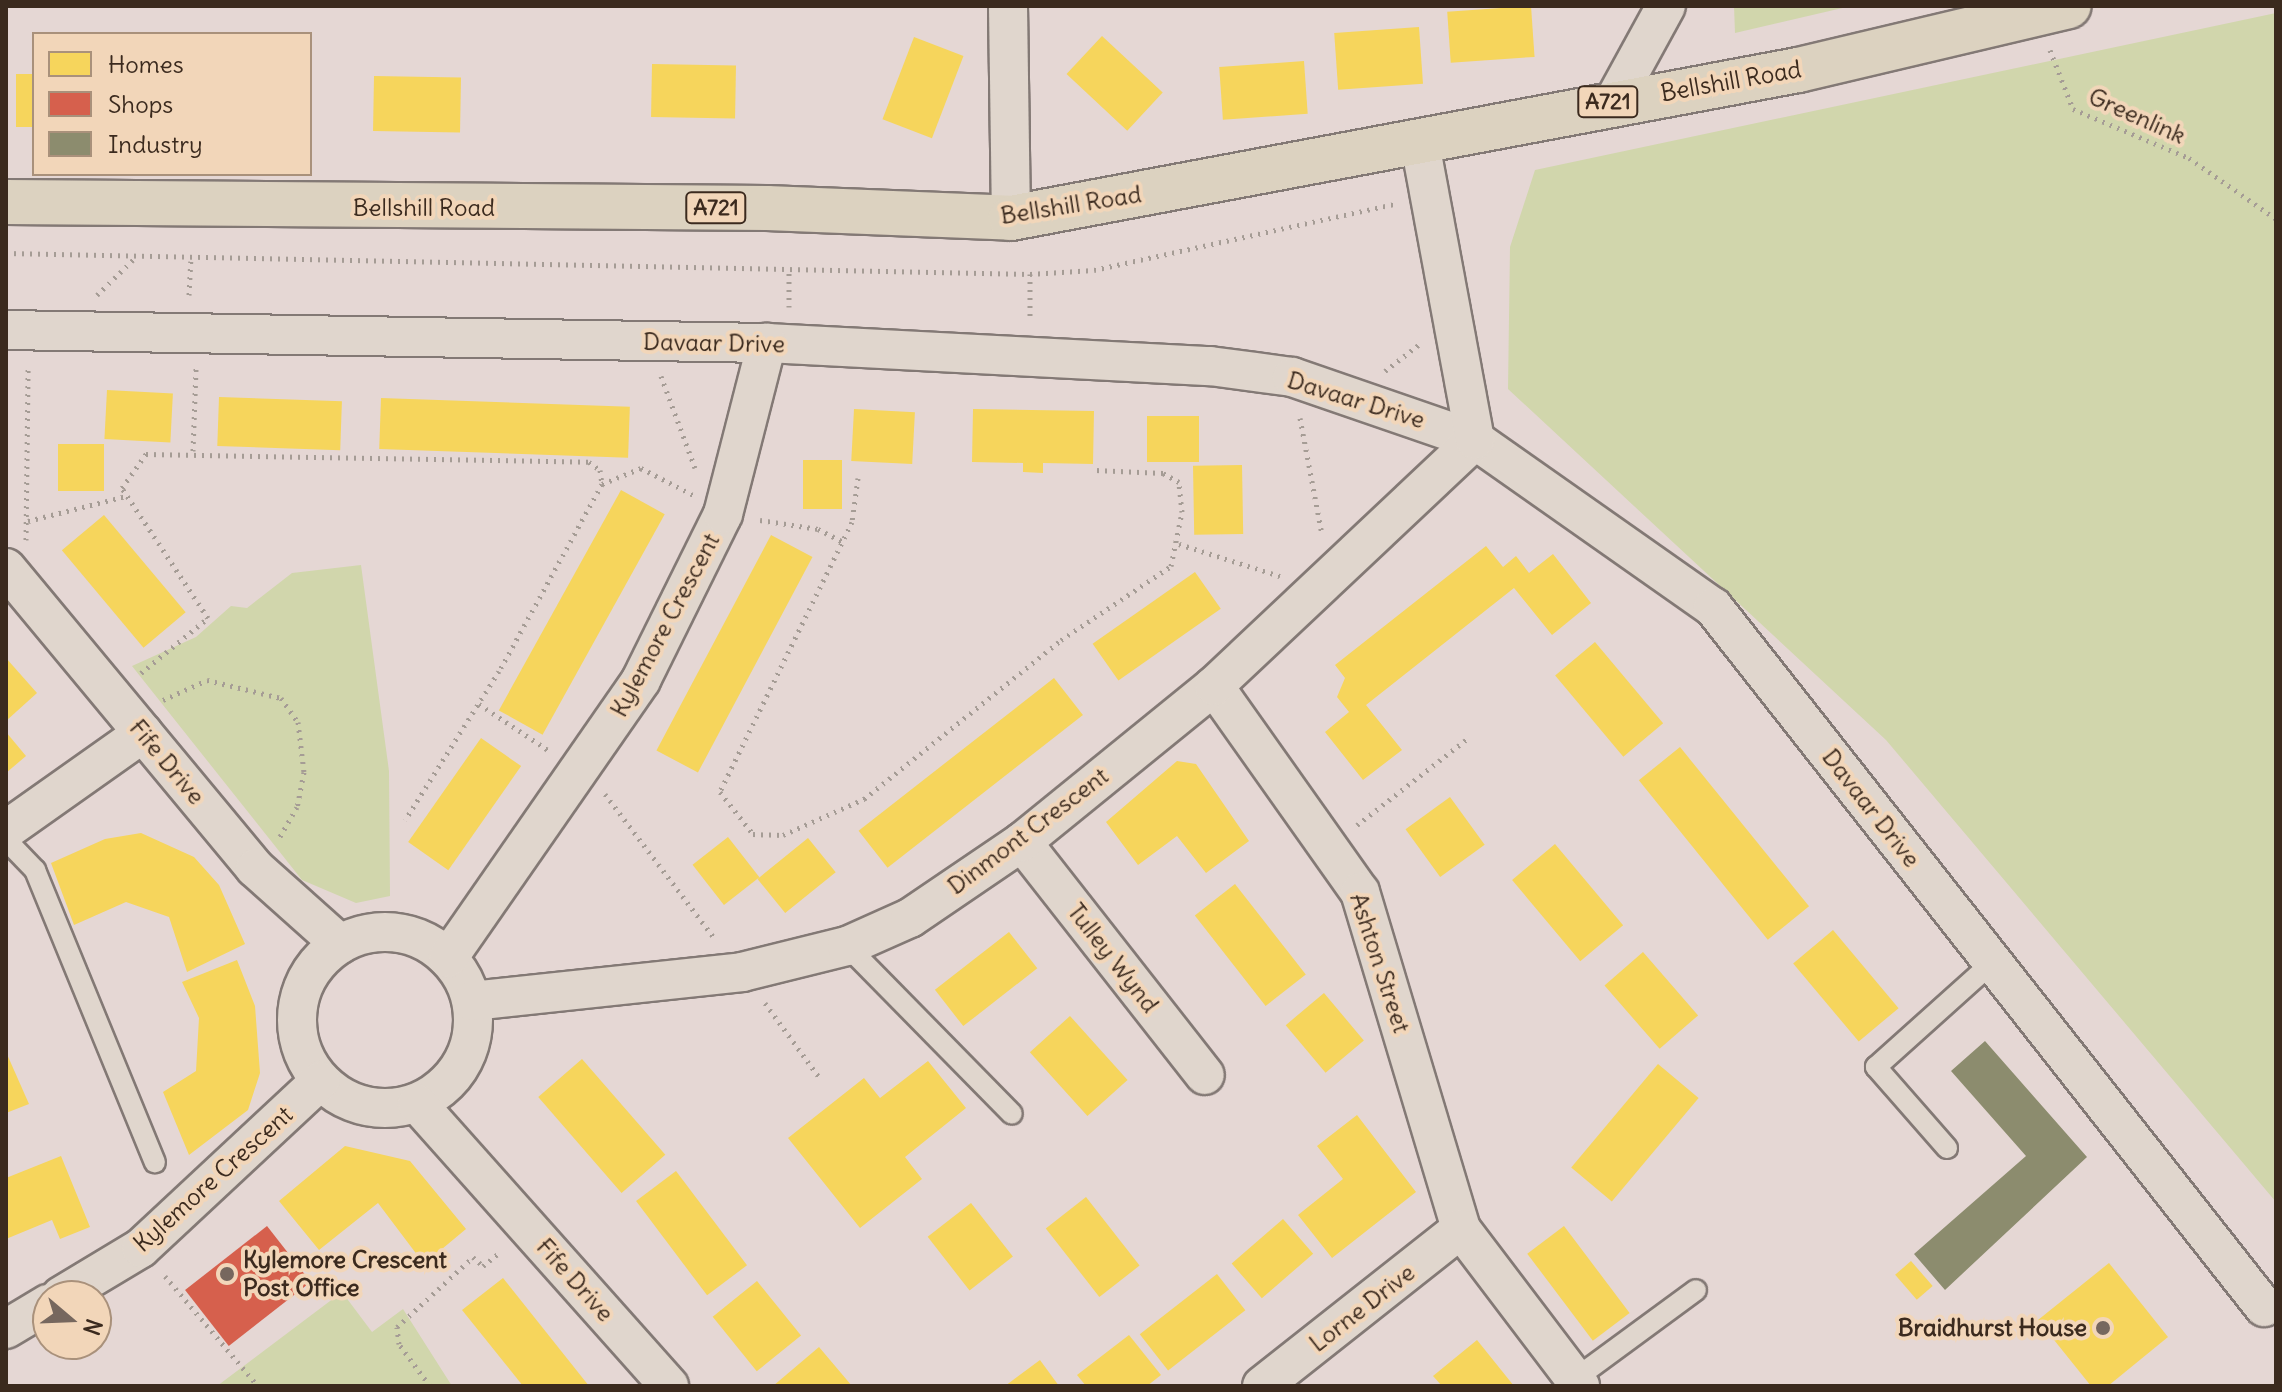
<!DOCTYPE html>
<html>
<head>
<meta charset="utf-8">
<style>
  body { margin:0 }
  #map { position:relative; width:2282px; height:1392px; overflow:hidden; background:#e5d7d4; font-family:Delius,sans-serif }
  div>[style] { position:absolute }
  [style*='--x'] { left:calc(var(--x)*1px); top:calc(var(--y)*1px); width:calc(var(--w)*1px); rotate:calc(var(--a)*1deg) }
  .green>* { inset:0; background:#d1d6ac }
  .homes>* { inset:0; background:#f6d55c; transform-origin:0 0 }
  .shops>* { inset:0; background:#d6604d; transform-origin:0 0 }
  .industry>* { inset:0; background:#8c8c6e }
  .path>* { height:5px; margin-top:-2.5px; transform-origin:0; background:repeating-linear-gradient(90deg,#a59c95 0 2px,transparent 0 8px) }
  .roads { filter:drop-shadow(2px 0 #837975) drop-shadow(-2px 0 #837975) drop-shadow(0 2px #837975) drop-shadow(0 -2px #837975) }
  .lane>* { height:20px; margin:-10px; padding:0 10px; transform-origin:10px; border-radius:10px; background:#e0d6cd }
  .street>* { height:38px; margin:-19px; padding:0 19px; transform-origin:19px; border-radius:19px; background:#e0d6cd }
  .street>.ring { margin:-19px; padding:0; box-sizing:content-box; background:none; border:38px solid #e0d6cd; border-radius:50% }
  .primary>* { height:44px; margin:-22px; padding:0 22px; transform-origin:22px; border-radius:22px; background:#dcd2c0 }
  .dots>* { width:22px; height:22px; translate:-50% -50%; box-sizing:border-box; border:4px solid #f2d6b9; border-radius:50% }
  span { translate:-50% -50%; white-space:nowrap; text-align:center; line-height:1.15; -webkit-text-stroke:8px #f2d6b9; paint-order:stroke }
  .shield-label span { padding:2px 6px; background:#f2d6b9; border:2px solid; border-radius:6px; -webkit-text-stroke-width:0 }
  .shield-label { font-size:22px; color:#3b2a1e; font-weight:700 }
  .street-label { font-size:24px; color:#3b2a1e }
  .poi-label { font-size:24px; color:#3b2a1e; font-weight:700 }
  .left { translate:0 -50%; text-align:left }
  .right { translate:-100% -50%; text-align:right }
  .frame { position:absolute; inset:0; border:8px solid #3b2a1e; pointer-events:none }
  .legend { position:absolute; left:32px; top:32px; width:280px; height:144px; box-sizing:border-box; background:#f2d6b9; border:2px solid #a9917b; margin:0; padding:10px 14px; list-style:none; font-size:24px; color:#3b2a1e }
  .legend li { display:flex; align-items:center; gap:16px; height:40px }
  .legend b { width:40px; border:2px solid #a9917b }
  .north { position:absolute; left:32px; top:1280px; width:80px; height:80px; box-sizing:border-box; background:#f2d6b9; border:2px solid #a9917b; border-radius:50%; rotate:109deg; font-size:22px; font-weight:700; line-height:32px; text-align:center; color:#3b2a1e }
  .north::after { content:''; display:block; margin:auto; width:28px; height:36px; background:#76675e; clip-path:polygon(50% 0,100% 100%,50% 72%,0 100%) }
</style>
</head>
<body>
<div id="map">
  <div class="green">
    <i style="clip-path:polygon(1734px 6px,1851px 6px,1735px 33px)"></i>
    <i style="clip-path:polygon(2276px 13px,2276px 1202px,1886px 740px,1508px 389px,1510px 247px,1535px 170px)"></i>
    <i style="clip-path:polygon(361px 565px,389px 771px,390px 896px,356px 903px,302px 880px,132px 666px,196px 637px,231px 606px,247px 608px,292px 573px)"></i>
    <i style="clip-path:polygon(342px 1292px,372px 1332px,403px 1309px,452px 1386px,217px 1386px)"></i>
  </div>
  <div class="homes">
    <i style="left:1531px;top:6px;width:51px;height:84px;rotate:86deg"></i>
    <i style="left:1419px;top:27px;width:57px;height:85px;rotate:86deg"></i>
    <i style="left:1102px;top:36px;width:83px;height:52px;rotate:43deg"></i>
    <i style="left:914px;top:37px;width:53px;height:88px;rotate:21deg"></i>
    <i style="left:1304px;top:61px;width:53px;height:85px;rotate:86deg"></i>
    <i style="left:652px;top:64px;width:84px;height:53px;rotate:1deg"></i>
    <i style="left:16px;top:74px;width:18px;height:53px"></i>
    <i style="left:374px;top:76px;width:87px;height:55px;rotate:1deg"></i>
    <i style="left:107px;top:390px;width:66px;height:49px;rotate:3deg"></i>
    <i style="left:219px;top:397px;width:123px;height:49px;rotate:2deg"></i>
    <i style="left:381px;top:398px;width:249px;height:51px;rotate:2deg"></i>
    <i style="left:854px;top:409px;width:61px;height:52px;rotate:3deg"></i>
    <i style="clip-path:polygon(973px 409px,1094px 411px,1093px 464px,1043px 463px,1043px 473px,1023px 472px,1023px 463px,972px 462px)"></i>
    <i style="left:1147px;top:416px;width:52px;height:46px"></i>
    <i style="left:58px;top:444px;width:46px;height:47px"></i>
    <i style="left:803px;top:460px;width:39px;height:49px"></i>
    <i style="left:1242px;top:465px;width:69px;height:49px;rotate:89deg"></i>
    <i style="left:621px;top:490px;width:50px;height:252px;rotate:29deg"></i>
    <i style="left:104px;top:515px;width:127px;height:55px;rotate:50deg"></i>
    <i style="left:771px;top:535px;width:47px;height:244px;rotate:28deg"></i>
    <i style="clip-path:polygon(1486px 546px,1503px 567px,1516px 556px,1529px 573px,1553px 554px,1591px 603px,1552px 635px,1514px 588px,1366px 705px,1402px 750px,1363px 780px,1325px 732px,1349px 712px,1337px 697px,1345px 678px,1335px 665px)"></i>
    <i style="left:1195px;top:572px;width:45px;height:125px;rotate:55deg"></i>
    <i style="left:1595px;top:642px;width:106px;height:52px;rotate:50deg"></i>
    <i style="clip-path:polygon(6px 658px,37px 693px,6px 721px)"></i>
    <i style="left:1054px;top:678px;width:47px;height:248px;rotate:52deg"></i>
    <i style="clip-path:polygon(6px 732px,26px 756px,6px 773px)"></i>
    <i style="left:481px;top:738px;width:49px;height:127px;rotate:35deg"></i>
    <i style="left:1680px;top:747px;width:205px;height:53px;rotate:51deg"></i>
    <i style="clip-path:polygon(1177px 761px,1196px 764px,1249px 841px,1206px 873px,1177px 836px,1138px 865px,1106px 822px)"></i>
    <i style="left:1450px;top:797px;width:59px;height:55px;rotate:54deg"></i>
    <i style="clip-path:polygon(141px 833px,194px 857px,219px 885px,245px 944px,187px 972px,169px 917px,126px 902px,74px 925px,51px 863px,105px 839px)"></i>
    <i style="left:728px;top:837px;width:51px;height:45px;rotate:52deg"></i>
    <i style="left:808px;top:838px;width:44px;height:65px;rotate:51deg"></i>
    <i style="left:1555px;top:844px;width:106px;height:56px;rotate:50deg"></i>
    <i style="left:1235px;top:884px;width:115px;height:51px;rotate:52deg"></i>
    <i style="left:1833px;top:930px;width:102px;height:52px;rotate:50deg"></i>
    <i style="left:1009px;top:932px;width:46px;height:94px;rotate:52deg"></i>
    <i style="left:1643px;top:952px;width:84px;height:51px;rotate:49deg"></i>
    <i style="clip-path:polygon(237px 960px,255px 1006px,260px 1073px,248px 1110px,189px 1155px,163px 1092px,196px 1071px,199px 1018px,182px 982px)"></i>
    <i style="left:1324px;top:993px;width:62px;height:50px;rotate:50deg"></i>
    <i style="left:1070px;top:1016px;width:86px;height:54px;rotate:48deg"></i>
    <i style="clip-path:polygon(6px 1052px,29px 1104px,6px 1113px)"></i>
    <i style="left:582px;top:1059px;width:127px;height:58px;rotate:49deg"></i>
    <i style="clip-path:polygon(928px 1061px,966px 1108px,905px 1157px,922px 1179px,860px 1228px,788px 1138px,864px 1078px,880px 1098px)"></i>
    <i style="left:1658px;top:1064px;width:53px;height:135px;rotate:40deg"></i>
    <i style="clip-path:polygon(1357px 1115px,1416px 1192px,1332px 1258px,1298px 1215px,1343px 1179px,1317px 1146px)"></i>
    <i style="clip-path:polygon(345px 1146px,410px 1161px,466px 1229px,424px 1264px,378px 1203px,319px 1250px,279px 1201px)"></i>
    <i style="clip-path:polygon(61px 1156px,90px 1227px,60px 1239px,52px 1220px,6px 1239px,6px 1178px)"></i>
    <i style="left:676px;top:1171px;width:118px;height:50px;rotate:53deg"></i>
    <i style="left:1086px;top:1197px;width:87px;height:51px;rotate:52deg"></i>
    <i style="left:971px;top:1203px;width:68px;height:55px;rotate:52deg"></i>
    <i style="left:1283px;top:1219px;width:46px;height:68px;rotate:49deg"></i>
    <i style="left:1564px;top:1226px;width:109px;height:46px;rotate:53deg"></i>
    <i style="left:1911px;top:1261px;width:33px;height:21px;rotate:49deg"></i>
    <i style="clip-path:polygon(2109px 1263px,2168px 1337px,2108px 1386px,2091px 1386px,2038px 1320px)"></i>
    <i style="left:1217px;top:1274px;width:46px;height:98px;rotate:52deg"></i>
    <i style="clip-path:polygon(503px 1278px,589px 1386px,523px 1386px,462px 1310px)"></i>
    <i style="left:757px;top:1281px;width:70px;height:57px;rotate:51deg"></i>
    <i style="clip-path:polygon(1129px 1335px,1161px 1375px,1147px 1386px,1086px 1386px,1077px 1375px)"></i>
    <i style="clip-path:polygon(1477px 1340px,1514px 1386px,1442px 1386px,1433px 1376px)"></i>
    <i style="clip-path:polygon(819px 1347px,852px 1386px,773px 1386px)"></i>
    <i style="clip-path:polygon(1040px 1360px,1059px 1386px,1005px 1386px)"></i>
  </div>
  <div class="shops">
    <i style="left:267px;top:1226px;width:71px;height:104px;rotate:52deg"></i>
  </div>
  <div class="industry">
    <i style="clip-path:polygon(1985px 1041px,2087px 1157px,1945px 1290px,1914px 1254px,2026px 1156px,1951px 1071px)"></i>
  </div>
  <div class="path">
    <i style="--x:2050;--y:50;--w:63;--a:68.7"></i>
    <i style="--x:2073;--y:109;--w:126;--a:22.9"></i>
    <i style="--x:2189;--y:158;--w:106;--a:35"></i>
    <i style="--x:6;--y:253;--w:1024;--a:1.17"></i>
    <i style="--x:1030;--y:274;--w:64;--a:-3.6"></i>
    <i style="--x:1094;--y:270;--w:307;--a:-12.4"></i>
    <i style="--x:1030;--y:274;--w:47;--a:90"></i>
    <i style="--x:97;--y:295;--w:54;--a:-44.3"></i>
    <i style="--x:189;--y:295;--w:34;--a:-87"></i>
    <i style="--x:789;--y:307;--w:35;--a:-90"></i>
    <i style="--x:1385;--y:371;--w:46;--a:-37.9"></i>
    <i style="--x:661;--y:376;--w:98;--a:69.7"></i>
    <i style="--x:1300;--y:418;--w:118;--a:79.3"></i>
    <i style="--x:193;--y:451;--w:83;--a:-87.9"></i>
    <i style="--x:858;--y:478;--w:44;--a:97.8"></i>
    <i style="--x:852;--y:522;--w:301;--a:116.1"></i>
    <i style="--x:720;--y:792;--w:53;--a:51.8"></i>
    <i style="--x:753;--y:834;--w:30;--a:2"></i>
    <i style="--x:783;--y:835;--w:89;--a:-24"></i>
    <i style="--x:864;--y:799;--w:253;--a:-38.9"></i>
    <i style="--x:1061;--y:640;--w:133;--a:-33.9"></i>
    <i style="--x:1171;--y:566;--w:55;--a:-78.5"></i>
    <i style="--x:1182;--y:512;--w:30;--a:-96"></i>
    <i style="--x:1179;--y:482;--w:18;--a:-151"></i>
    <i style="--x:1163;--y:473;--w:68;--a:-177.5"></i>
    <i style="--x:602;--y:484;--w:42;--a:-22.3"></i>
    <i style="--x:641;--y:468;--w:59;--a:27.4"></i>
    <i style="--x:760;--y:520;--w:59;--a:8.8"></i>
    <i style="--x:818;--y:529;--w:29;--a:27"></i>
    <i style="--x:28;--y:521;--w:101;--a:-14.3"></i>
    <i style="--x:26;--y:540;--w:174;--a:-89.3"></i>
    <i style="--x:1179;--y:544;--w:106;--a:17.6"></i>
    <i style="--x:141;--y:673;--w:87;--a:-39.4"></i>
    <i style="--x:208;--y:618;--w:156;--a:-123.5"></i>
    <i style="--x:122;--y:488;--w:42;--a:-54.8"></i>
    <i style="--x:146;--y:454;--w:443;--a:1"></i>
    <i style="--x:589;--y:462;--w:14;--a:36"></i>
    <i style="--x:600;--y:470;--w:14;--a:82"></i>
    <i style="--x:602;--y:484;--w:213;--a:118.8"></i>
    <i style="--x:499;--y:671;--w:176;--a:122.2"></i>
    <i style="--x:163;--y:700;--w:48;--a:-24.4"></i>
    <i style="--x:207;--y:680;--w:76;--a:13.7"></i>
    <i style="--x:281;--y:698;--w:29;--a:55"></i>
    <i style="--x:298;--y:722;--w:50;--a:83.2"></i>
    <i style="--x:304;--y:772;--w:36;--a:101"></i>
    <i style="--x:297;--y:807;--w:36;--a:120"></i>
    <i style="--x:479;--y:704;--w:83;--a:33.7"></i>
    <i style="--x:605;--y:794;--w:182;--a:52.8"></i>
    <i style="--x:1357;--y:825;--w:140;--a:-38"></i>
    <i style="--x:765;--y:1003;--w:92;--a:53.9"></i>
    <i style="--x:165;--y:1276;--w:144;--a:49.8"></i>
    <i style="--x:430;--y:1386;--w:52;--a:-126.4"></i>
    <i style="--x:399;--y:1344;--w:17;--a:-97"></i>
    <i style="--x:397;--y:1327;--w:103;--a:-42.6"></i>
    <i style="--x:473;--y:1257;--w:13;--a:42"></i>
    <i style="--x:483;--y:1266;--w:22;--a:-39"></i>
  </div>
  <div class="roads">
    <div class="lane">
      <i style="--x:6;--y:840;--w:42;--a:46"></i>
      <i style="--x:35;--y:870;--w:316;--a:67.7"></i>
      <i style="--x:847;--y:946;--w:235;--a:45.5"></i>
      <i style="--x:1947;--y:1148;--w:108;--a:-131.2"></i>
      <i style="--x:1876;--y:1067;--w:157;--a:-41.9"></i>
      <i style="--x:1575;--y:1379;--w:150;--a:-36.3"></i>
    </div>
    <div class="street">
      <i style="--x:1008;--y:6;--w:212;--a:89.2"></i>
      <i style="--x:1614;--y:101;--w:108;--a:-61.3"></i>
      <i style="--x:6;--y:330;--w:761;--a:0.98"></i>
      <i style="--x:767;--y:343;--w:444;--a:3"></i>
      <i style="--x:1210;--y:366;--w:83;--a:7.6"></i>
      <i style="--x:1292;--y:377;--w:194;--a:19"></i>
      <i style="--x:1475;--y:440;--w:291;--a:35.1"></i>
      <i style="--x:1713;--y:607;--w:891;--a:51.79"></i>
      <i style="--x:6;--y:568;--w:390;--a:50.3"></i>
      <i style="--x:255;--y:868;--w:114;--a:41.8"></i>
      <i style="--x:1214;--y:686;--w:252;--a:54.7"></i>
      <i style="--x:1360;--y:892;--w:352;--a:73.3"></i>
      <i style="--x:1461;--y:1229;--w:197;--a:52.8"></i>
      <i style="--x:6;--y:830;--w:168;--a:-35.3"></i>
      <i style="--x:1022;--y:842;--w:296;--a:51.9"></i>
      <i class="ring" style="left:297px;top:932px;width:138px;height:138px"></i>
      <i style="--x:448;--y:958;--w:338;--a:-55.2"></i>
      <i style="--x:641;--y:680;--w:185;--a:-63.7"></i>
      <i style="--x:723;--y:514;--w:177;--a:-75.6"></i>
      <i style="--x:472;--y:1001;--w:272;--a:-6.1"></i>
      <i style="--x:742;--y:972;--w:108;--a:-13.9"></i>
      <i style="--x:847;--y:946;--w:69;--a:-24"></i>
      <i style="--x:910;--y:918;--w:135;--a:-34.2"></i>
      <i style="--x:1022;--y:842;--w:247;--a:-39.1"></i>
      <i style="--x:1214;--y:686;--w:359;--a:-43.3"></i>
      <i style="--x:1475;--y:440;--w:302;--a:-100.5"></i>
      <i style="--x:417;--y:1103;--w:379;--a:48.3"></i>
      <i style="--x:61;--y:1296;--w:93;--a:-31"></i>
      <i style="--x:141;--y:1248;--w:245;--a:-43"></i>
      <i style="--x:6;--y:1329;--w:49;--a:-30.8"></i>
      <i style="--x:1262;--y:1386;--w:253;--a:-38.3"></i>
    </div>
    <div class="primary">
      <i style="--x:6;--y:202;--w:761;--a:0.45"></i>
      <i style="--x:767;--y:208;--w:244;--a:2.3"></i>
      <i style="--x:1011;--y:218;--w:801;--a:-10.65"></i>
      <i style="--x:1798;--y:70;--w:278;--a:-13.3"></i>
    </div>
  </div>
  <div class="dots">
    <i style="left:227px;top:1274px;background:#76675e"></i>
    <i style="left:2103px;top:1328px;background:#76675e"></i>
  </div>
  <div class="shield-label">
    <span style="left:1608px;top:102px">A721</span>
    <span style="left:716px;top:208px">A721</span>
  </div>
  <div class="street-label">
    <span style="left:1731px;top:81px;rotate:-10deg">Bellshill Road</span>
    <span style="left:2137px;top:116px;rotate:24deg">Greenlink</span>
    <span style="left:1071px;top:205px;rotate:-9deg">Bellshill Road</span>
    <span style="left:424px;top:208px">Bellshill Road</span>
    <span style="left:714px;top:343px;rotate:1deg">Davaar Drive</span>
    <span style="left:1356px;top:400px;rotate:17deg">Davaar Drive</span>
    <span style="left:665px;top:625px;rotate:-62deg">Kylemore Crescent</span>
    <span style="left:167px;top:762px;rotate:50deg">Fife Drive</span>
    <span style="left:1871px;top:808px;rotate:52deg">Davaar Drive</span>
    <span style="left:1028px;top:831px;rotate:-37deg">Dinmont Crescent</span>
    <span style="left:1113px;top:958px;rotate:52deg">Tulley Wynd</span>
    <span style="left:1380px;top:963px;rotate:72deg">Ashton Street</span>
    <span style="left:213px;top:1179px;rotate:-42deg">Kylemore Crescent</span>
    <span style="left:575px;top:1280px;rotate:48deg">Fife Drive</span>
    <span style="left:1362px;top:1308px;rotate:-38deg">Lorne Drive</span>
  </div>
  <div class="poi-label">
    <span class="left" style="left:243px;top:1274px">Kylemore Crescent<br>Post Office</span>
    <span class="right" style="left:2087px;top:1328px">Braidhurst House</span>
  </div>
  <div class="frame"></div>
  <ul class="legend">
  <li><b style="height:22px;background:#f6d55c"></b>Homes</li>
  <li><b style="height:22px;background:#d6604d"></b>Shops</li>
  <li><b style="height:22px;background:#8c8c6e"></b>Industry</li>
  </ul>
  <div class="north">N</div>
</div>
</body>
</html>
